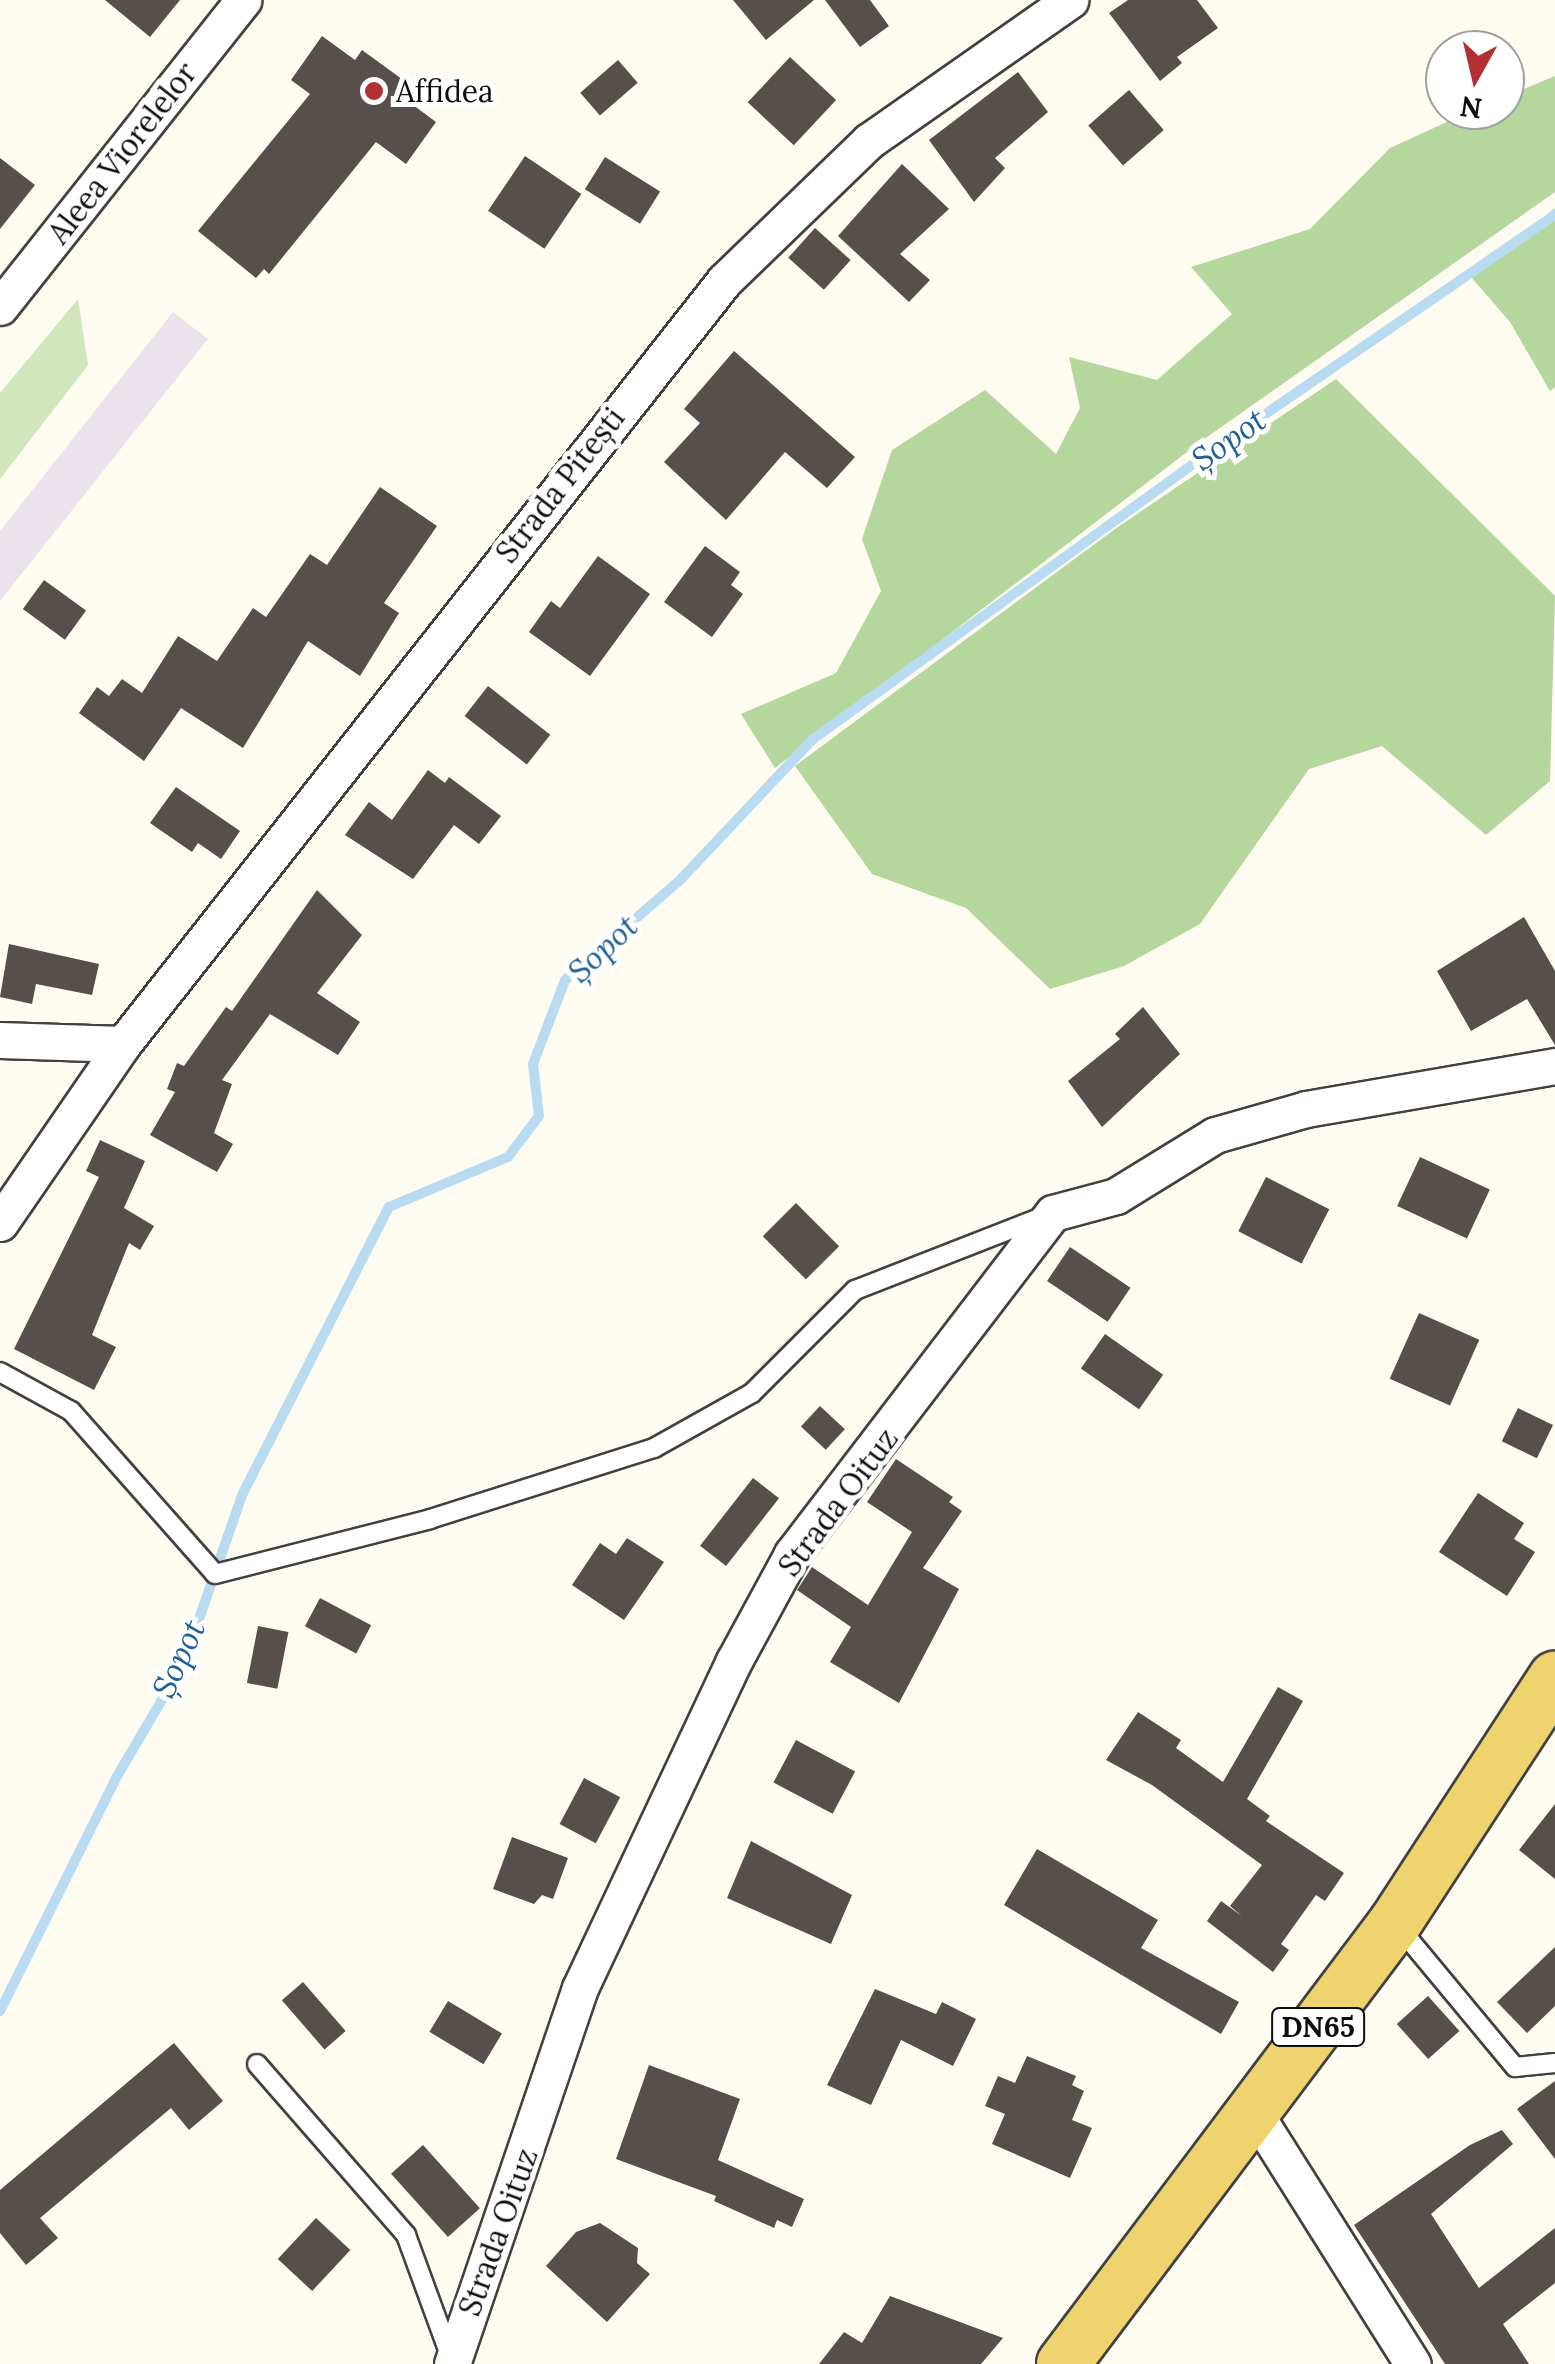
<!DOCTYPE html>
<html>
<head>
<meta charset="utf-8">
<style>
  body { margin:0 }
  #map { position:relative; width:1555px; height:2364px; overflow:hidden; background:#fefbf0; font-family:Lora,serif }
  div>[style] { position:absolute }
  [style*='--x'] { left:calc(var(--x)*1px); top:calc(var(--y)*1px); width:calc(var(--w)*1px); rotate:calc(var(--a)*1deg) }
  .industrial>* { inset:0; background:#ebe3ec }
  .green>* { inset:0; background:#d1e6bc }
  .forest>* { inset:0; background:#b5d69c }
  .stream>* { height:10px; margin:-5px; padding:0 5px; transform-origin:5px; border-radius:5px; background:#b8dbf2 }
  .building>* { inset:0; background:#564f4b; transform-origin:0 0 }
  .roads { filter:drop-shadow(2px 0 #414141) drop-shadow(-2px 0 #414141) drop-shadow(0 2px #414141) drop-shadow(0 -2px #414141) }
  .service>* { height:18px; margin:-9px; padding:0 9px; transform-origin:9px; border-radius:9px; background:#fff }
  .minor>* { height:35px; margin:-17.5px; padding:0 17.5px; transform-origin:17.5px; border-radius:17.5px; background:#fff }
  .primary>* { height:52px; margin:-26px; padding:0 26px; transform-origin:26px; border-radius:26px; background:#efd36f }
  .dots>* { width:28px; height:28px; translate:-50% -50%; box-sizing:border-box; border:5px solid #fff; border-radius:50% }
  span { translate:-50% -50%; white-space:nowrap; text-align:center; line-height:1.15; -webkit-text-stroke:10px #fff; paint-order:stroke }
  .shield-label span { padding:2px 8px; background:#fff; border:2px solid; border-radius:8px; -webkit-text-stroke-width:0 }
  .shield-label { font-size:28px; color:#0e0e0e; font-weight:700 }
  .poi-label { font-size:30px; color:#0e0e0e }
  .left { translate:0 -50%; text-align:left }
  .street-label { font-size:30px; color:#0e0e0e }
  .water-label { font-size:32px; color:#206097; font-style:italic }
  .north { position:absolute; left:1425px; top:30px; width:100px; height:100px; box-sizing:border-box; background:#fff; border:2px solid #9f9f9f; border-radius:50%; rotate:188deg; font-size:28px; font-weight:700; line-height:40px; text-align:center; color:#0e0e0e }
  .north::after { content:''; display:block; margin:auto; width:35px; height:45px; background:#b42f33; clip-path:polygon(50% 0,100% 100%,50% 72%,0 100%) }
</style>
</head>
<body>
<div id="map">
  <div class="industrial">
    <i style="clip-path:polygon(173px 312px,208px 339px,0 601px,0 531px)"></i>
  </div>
  <div class="green">
    <i style="clip-path:polygon(78px 299px,88px 365px,0 479px,0 393px)"></i>
  </div>
  <div class="forest">
    <i style="clip-path:polygon(1555px 76px,1555px 192px,1200px 442px,775px 768px,741px 714px,836px 673px,881px 591px,862px 539px,892px 450px,985px 390px,1056px 454px,1080px 408px,1069px 357px,1157px 380px,1232px 314px,1191px 267px,1310px 229px,1390px 148px,1473px 110px,1505px 110px,1505px 97px)"></i>
    <i style="clip-path:polygon(1555px 208px,1555px 387px,1550px 391px,1510px 322px,1471px 277px)"></i>
    <i style="clip-path:polygon(1336px 379px,1555px 596px,1550px 781px,1486px 835px,1382px 746px,1309px 769px,1200px 924px,1124px 966px,1050px 989px,966px 908px,872px 874px,795px 766px,1115px 529px)"></i>
  </div>
  <div class="stream">
    <i style="--x:0;--y:2011;--w:260;--a:-63.5"></i>
    <i style="--x:116;--y:1778;--w:134;--a:-59.6"></i>
    <i style="--x:184;--y:1662;--w:177;--a:-70.8"></i>
    <i style="--x:242;--y:1495;--w:323;--a:-63"></i>
    <i style="--x:389;--y:1207;--w:129;--a:-22.8"></i>
    <i style="--x:508;--y:1157;--w:51;--a:-52.9"></i>
    <i style="--x:539;--y:1116;--w:52;--a:-96.6"></i>
    <i style="--x:533;--y:1064;--w:90;--a:-69.1"></i>
    <i style="--x:565;--y:980;--w:154;--a:-41"></i>
    <i style="--x:681;--y:879;--w:191;--a:-46.7"></i>
    <i style="--x:812;--y:740;--w:495;--a:-35.9"></i>
    <i style="--x:1213;--y:450;--w:415;--a:-34.5"></i>
  </div>
  <div class="building">
    <i style="clip-path:polygon(105px 0,180px 0,150px 37px)"></i>
    <i style="clip-path:polygon(733px 0,814px 0,766px 40px)"></i>
    <i style="clip-path:polygon(825px 0,870px 0,889px 26px,860px 47px)"></i>
    <i style="clip-path:polygon(1128px 0,1197px 0,1218px 28px,1177px 57px,1182px 63px,1160px 81px,1109px 13px)"></i>
    <i style="clip-path:polygon(322px 36px,355px 60px,362px 50px,406px 82px,397px 93px,436px 122px,406px 164px,376px 142px,269px 274px,264px 269px,256px 278px,198px 231px,310px 94px,291px 80px)"></i>
    <i style="left:790px;top:57px;width:63px;height:62px;rotate:43deg"></i>
    <i style="left:618px;top:60px;width:30px;height:50px;rotate:49deg"></i>
    <i style="clip-path:polygon(1018px 72px,1048px 112px,995px 158px,1005px 168px,974px 202px,929px 140px)"></i>
    <i style="left:1129px;top:90px;width:53px;height:54px;rotate:49deg"></i>
    <i style="left:525px;top:156px;width:68px;height:66px;rotate:34deg"></i>
    <i style="left:605px;top:157px;width:65px;height:38px;rotate:32deg"></i>
    <i style="clip-path:polygon(0 158px,35px 185px,0 229px)"></i>
    <i style="clip-path:polygon(902px 164px,949px 209px,900px 254px,930px 280px,909px 302px,838px 236px)"></i>
    <i style="left:815px;top:228px;width:48px;height:40px;rotate:42deg"></i>
    <i style="clip-path:polygon(734px 351px,855px 457px,827px 488px,785px 452px,726px 520px,664px 462px,700px 423px,684px 409px)"></i>
    <i style="clip-path:polygon(380px 487px,437px 526px,384px 603px,399px 613px,360px 676px,308px 641px,243px 748px,181px 708px,144px 761px,79px 713px,97px 687px,109px 696px,122px 679px,142px 693px,178px 636px,217px 661px,253px 608px,266px 617px,310px 554px,327px 565px)"></i>
    <i style="clip-path:polygon(705px 546px,740px 572px,731px 585px,743px 594px,712px 637px,664px 602px)"></i>
    <i style="clip-path:polygon(598px 556px,650px 594px,590px 676px,529px 632px,551px 601px,560px 608px)"></i>
    <i style="left:44px;top:580px;width:52px;height:36px;rotate:36deg"></i>
    <i style="left:488px;top:686px;width:79px;height:38px;rotate:38deg"></i>
    <i style="clip-path:polygon(428px 770px,445px 783px,449px 777px,501px 816px,479px 844px,454px 825px,413px 879px,345px 835px,369px 802px,392px 820px)"></i>
    <i style="clip-path:polygon(176px 787px,240px 831px,221px 859px,198px 843px,192px 852px,150px 823px)"></i>
    <i style="clip-path:polygon(317px 890px,362px 935px,317px 993px,360px 1022px,338px 1055px,270px 1014px,222px 1080px,232px 1084px,214px 1133px,233px 1144px,217px 1172px,150px 1135px,175px 1092px,167px 1089px,177px 1063px,184px 1066px,226px 1007px,232px 1011px)"></i>
    <i style="clip-path:polygon(1524px 917px,1555px 971px,1555px 1045px,1527px 999px,1471px 1031px,1437px 971px)"></i>
    <i style="clip-path:polygon(9px 944px,99px 964px,92px 995px,36px 984px,32px 1004px,0 997px)"></i>
    <i style="clip-path:polygon(1143px 1007px,1180px 1054px,1102px 1127px,1068px 1081px,1120px 1039px,1115px 1034px)"></i>
    <i style="clip-path:polygon(100px 1140px,145px 1161px,124px 1208px,154px 1226px,140px 1250px,129px 1243px,92px 1335px,116px 1347px,94px 1390px,14px 1349px,99px 1177px,86px 1171px)"></i>
    <i style="left:1420px;top:1157px;width:77px;height:54px;rotate:25deg"></i>
    <i style="left:1266px;top:1177px;width:71px;height:61px;rotate:27deg"></i>
    <i style="left:796px;top:1203px;width:61px;height:47px;rotate:45deg"></i>
    <i style="left:1070px;top:1247px;width:73px;height:41px;rotate:34deg"></i>
    <i style="left:1419px;top:1313px;width:66px;height:72px;rotate:24deg"></i>
    <i style="left:1105px;top:1334px;width:71px;height:42px;rotate:35deg"></i>
    <i style="left:820px;top:1406px;width:34px;height:28px;rotate:43deg"></i>
    <i style="left:1518px;top:1408px;width:39px;height:37px;rotate:26deg"></i>
    <i style="clip-path:polygon(896px 1459px,953px 1497px,949px 1502px,962px 1511px,923px 1568px,959px 1589px,899px 1703px,830px 1662px,851px 1627px,797px 1590px,812px 1567px,868px 1605px,912px 1532px,867px 1502px)"></i>
    <i style="left:753px;top:1478px;width:33px;height:86px;rotate:38deg"></i>
    <i style="clip-path:polygon(1478px 1493px,1524px 1523px,1514px 1539px,1535px 1552px,1507px 1596px,1439px 1552px)"></i>
    <i style="clip-path:polygon(627px 1538px,664px 1562px,624px 1620px,572px 1585px,600px 1543px,616px 1554px)"></i>
    <i style="left:320px;top:1598px;width:58px;height:32px;rotate:28deg"></i>
    <i style="left:258px;top:1626px;width:31px;height:58px;rotate:11deg"></i>
    <i style="clip-path:polygon(1278px 1687px,1303px 1701px,1247px 1799px,1270px 1816px,1266px 1821px,1344px 1873px,1325px 1901px,1316px 1895px,1281px 1944px,1289px 1950px,1273px 1972px,1207px 1921px,1221px 1901px,1242px 1916px,1230px 1906px,1262px 1865px,1152px 1785px,1106px 1760px,1138px 1712px,1181px 1740px,1176px 1748px,1223px 1782px)"></i>
    <i style="left:796px;top:1740px;width:67px;height:48px;rotate:28deg"></i>
    <i style="left:584px;top:1778px;width:41px;height:52px;rotate:28deg"></i>
    <i style="clip-path:polygon(1555px 1804px,1555px 1879px,1519px 1850px)"></i>
    <i style="clip-path:polygon(512px 1837px,568px 1858px,553px 1899px,542px 1895px,534px 1904px,493px 1889px)"></i>
    <i style="clip-path:polygon(751px 1841px,852px 1895px,831px 1944px,727px 1898px)"></i>
    <i style="clip-path:polygon(1037px 1849px,1158px 1920px,1141px 1948px,1239px 2002px,1221px 2034px,1004px 1905px)"></i>
    <i style="clip-path:polygon(1555px 1947px,1555px 2006px,1527px 2033px,1497px 2002px)"></i>
    <i style="left:303px;top:1982px;width:65px;height:28px;rotate:49deg"></i>
    <i style="clip-path:polygon(875px 1989px,936px 2014px,942px 2002px,976px 2019px,953px 2066px,901px 2040px,871px 2105px,827px 2085px)"></i>
    <i style="left:1428px;top:1996px;width:47px;height:42px;rotate:48deg"></i>
    <i style="left:448px;top:2001px;width:63px;height:36px;rotate:31deg"></i>
    <i style="clip-path:polygon(174px 2043px,223px 2101px,189px 2130px,171px 2108px,40px 2218px,58px 2238px,26px 2265px,0 2233px,0 2190px)"></i>
    <i style="clip-path:polygon(1027px 2056px,1076px 2076px,1072px 2085px,1084px 2091px,1072px 2120px,1092px 2128px,1070px 2178px,992px 2144px,1005px 2114px,985px 2106px,998px 2076px,1015px 2083px)"></i>
    <i style="clip-path:polygon(649px 2065px,740px 2099px,718px 2160px,804px 2199px,792px 2227px,777px 2220px,774px 2228px,714px 2201px,716px 2196px,616px 2159px)"></i>
    <i style="clip-path:polygon(1555px 2081px,1555px 2159px,1517px 2109px)"></i>
    <i style="clip-path:polygon(1502px 2130px,1513px 2144px,1431px 2214px,1479px 2288px,1555px 2228px,1555px 2283px,1503px 2324px,1529px 2364px,1445px 2364px,1354px 2225px,1470px 2145px)"></i>
    <i style="left:423px;top:2145px;width:85px;height:43px;rotate:48deg"></i>
    <i style="left:316px;top:2218px;width:47px;height:56px;rotate:43deg"></i>
    <i style="clip-path:polygon(600px 2223px,638px 2248px,637px 2263px,650px 2274px,607px 2322px,546px 2266px,576px 2232px)"></i>
    <i style="clip-path:polygon(890px 2296px,1003px 2338px,981px 2364px,819px 2364px,844px 2332px,862px 2343px)"></i>
  </div>
  <div class="roads">
    <div class="service">
      <i style="--x:0;--y:1372;--w:81;--a:28.8"></i>
      <i style="--x:71;--y:1411;--w:217;--a:48.5"></i>
      <i style="--x:215;--y:1574;--w:222;--a:-14.3"></i>
      <i style="--x:430;--y:1519;--w:235;--a:-17.6"></i>
      <i style="--x:654;--y:1448;--w:112;--a:-29.3"></i>
      <i style="--x:752;--y:1393;--w:146;--a:-45"></i>
      <i style="--x:855;--y:1290;--w:201;--a:-21.3"></i>
      <i style="--x:1397;--y:1925;--w:185;--a:50.3"></i>
      <i style="--x:1515;--y:2067;--w:40;--a:-5.7"></i>
      <i style="--x:257;--y:2064;--w:227;--a:48.9"></i>
      <i style="--x:406;--y:2235;--w:128;--a:69.9"></i>
    </div>
    <div class="minor">
      <i style="--x:0;--y:307;--w:392;--a:-51.6"></i>
      <i style="--x:0;--y:1040;--w:123;--a:1.9"></i>
      <i style="--x:0;--y:1223;--w:217;--a:-55.5"></i>
      <i style="--x:123;--y:1044;--w:971;--a:-51.77"></i>
      <i style="--x:724;--y:281;--w:202;--a:-44"></i>
      <i style="--x:869;--y:141;--w:246;--a:-35"></i>
      <i style="--x:1254;--y:2112;--w:298;--a:57.8"></i>
      <i style="--x:452;--y:2364;--w:397;--a:-71.2"></i>
      <i style="--x:580;--y:1988;--w:361;--a:-64.8"></i>
      <i style="--x:734;--y:1661;--w:122;--a:-61.5"></i>
      <i style="--x:792;--y:1554;--w:429;--a:-52.6"></i>
      <i style="--x:1053;--y:1213;--w:65;--a:-15.1"></i>
      <i style="--x:1116;--y:1196;--w:116;--a:-31.6"></i>
      <i style="--x:1215;--y:1135;--w:95;--a:-15.9"></i>
      <i style="--x:1306;--y:1109;--w:253;--a:-9.8"></i>
    </div>
    <div class="primary">
      <i style="--x:1063;--y:2364;--w:552;--a:-53.03"></i>
      <i style="--x:1395;--y:1923;--w:293;--a:-56.9"></i>
    </div>
  </div>
  <div class="dots">
    <i style="left:374px;top:91px;background:#b42f33"></i>
  </div>
  <div class="shield-label">
    <span style="left:1318px;top:2027px">DN65</span>
  </div>
  <div class="poi-label">
    <span class="left" style="left:396px;top:91px">Affidea</span>
  </div>
  <div class="street-label">
    <span style="left:122px;top:153px;rotate:-52deg">Aleea Viorelelor</span>
    <span style="left:560px;top:485px;rotate:-52deg">Strada Pitești</span>
    <span style="left:838px;top:1502px;rotate:-53deg">Strada Oituz</span>
    <span style="left:498px;top:2232px;rotate:-70deg">Strada Oituz</span>
  </div>
  <div class="water-label">
    <span style="left:1229px;top:440px;rotate:-35deg">Șopot</span>
    <span style="left:603px;top:949px;rotate:-43deg">Șopot</span>
    <span style="left:179px;top:1659px;rotate:-65deg">Șopot</span>
  </div>
  <div class="north">N</div>
</div>
</body>
</html>
